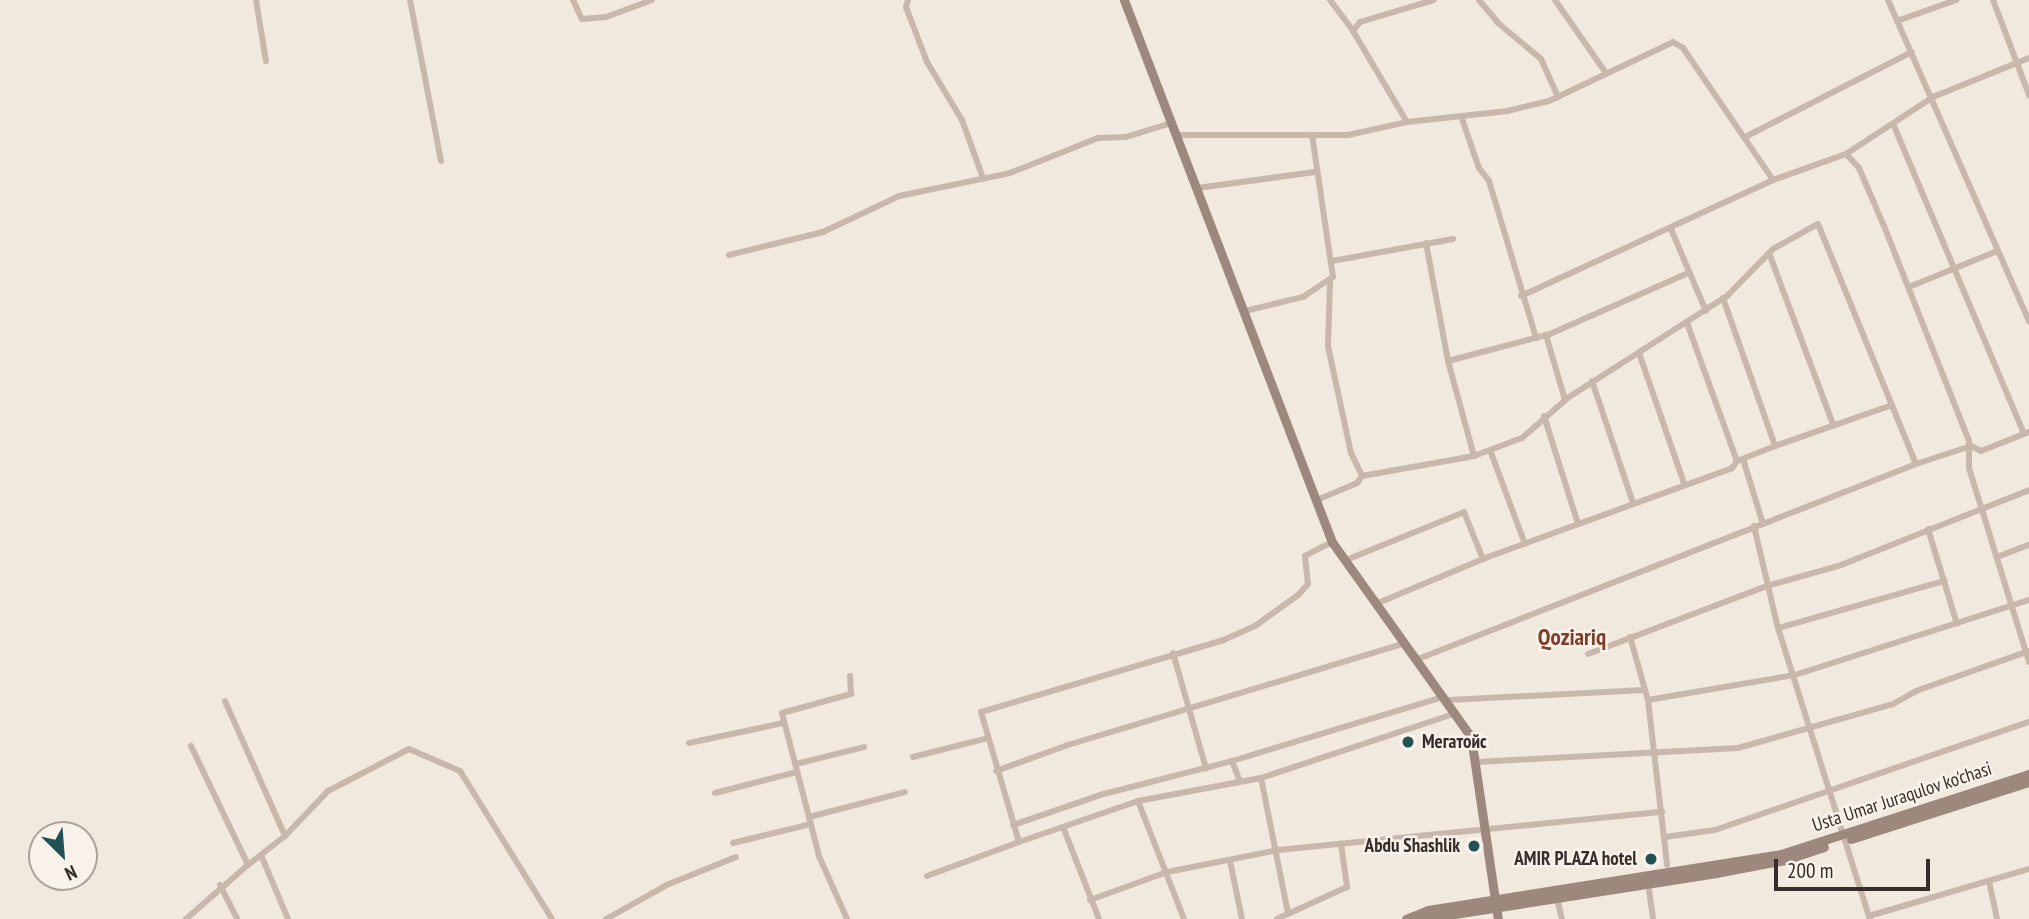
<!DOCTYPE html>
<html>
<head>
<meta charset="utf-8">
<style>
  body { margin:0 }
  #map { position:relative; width:2029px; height:919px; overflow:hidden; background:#f1e8de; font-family:"PT Sans Narrow",sans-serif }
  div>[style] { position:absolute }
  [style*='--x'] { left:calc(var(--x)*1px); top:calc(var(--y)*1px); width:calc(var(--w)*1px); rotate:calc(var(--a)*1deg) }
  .street>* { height:6px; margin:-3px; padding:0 3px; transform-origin:3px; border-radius:3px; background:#c8b8ab }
  .secondary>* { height:9px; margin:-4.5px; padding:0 4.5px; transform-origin:4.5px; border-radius:4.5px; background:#9c887c }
  .dots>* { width:19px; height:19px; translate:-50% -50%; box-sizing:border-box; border:4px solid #f9f2ea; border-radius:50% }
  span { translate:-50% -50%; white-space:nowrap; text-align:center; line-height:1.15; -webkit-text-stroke:5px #f9f2ea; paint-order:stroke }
  .poi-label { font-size:19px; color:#362e2a; font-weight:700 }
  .left { translate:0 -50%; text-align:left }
  .right { translate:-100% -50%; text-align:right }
  .street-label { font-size:19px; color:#362e2a }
  .quarter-label { font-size:23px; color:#803d28; font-weight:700 }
  .north { position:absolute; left:28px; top:821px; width:70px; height:70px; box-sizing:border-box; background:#f9f2ea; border:2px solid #aba49d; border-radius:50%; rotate:155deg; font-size:19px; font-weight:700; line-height:28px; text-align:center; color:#362e2a }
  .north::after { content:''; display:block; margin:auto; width:24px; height:32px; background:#225255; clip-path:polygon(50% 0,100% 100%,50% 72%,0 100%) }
  .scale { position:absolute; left:1774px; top:859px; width:156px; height:32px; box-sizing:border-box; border:4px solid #362e2a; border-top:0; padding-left:9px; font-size:21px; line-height:24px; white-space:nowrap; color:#362e2a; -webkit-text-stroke:5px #f9f2ea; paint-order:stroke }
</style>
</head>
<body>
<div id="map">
  <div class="street">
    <i style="--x:256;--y:0;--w:62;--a:80.7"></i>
    <i style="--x:410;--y:0;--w:164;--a:79.1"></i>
    <i style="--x:573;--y:0;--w:21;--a:65"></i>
    <i style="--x:582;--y:19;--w:24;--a:-5"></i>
    <i style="--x:606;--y:17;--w:49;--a:-20.3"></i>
    <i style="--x:908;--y:0;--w:7;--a:106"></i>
    <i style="--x:906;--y:7;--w:59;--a:69.1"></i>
    <i style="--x:927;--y:62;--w:68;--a:58.9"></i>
    <i style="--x:962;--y:120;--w:62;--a:70.1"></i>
    <i style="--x:1330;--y:0;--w:39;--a:53"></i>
    <i style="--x:1479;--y:0;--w:30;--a:50"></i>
    <i style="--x:1498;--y:23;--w:56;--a:39.9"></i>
    <i style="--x:1541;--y:59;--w:42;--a:65.9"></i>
    <i style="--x:1555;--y:0;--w:89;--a:55.1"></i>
    <i style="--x:1888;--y:0;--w:351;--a:66.3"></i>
    <i style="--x:1993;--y:0;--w:102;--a:69.2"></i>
    <i style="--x:1897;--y:21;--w:63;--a:-19.6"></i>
    <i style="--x:1461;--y:116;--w:55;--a:70.9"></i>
    <i style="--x:1479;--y:168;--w:16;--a:52"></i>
    <i style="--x:1489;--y:181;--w:164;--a:73.3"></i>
    <i style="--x:1407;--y:122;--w:101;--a:-6.3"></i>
    <i style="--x:1507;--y:111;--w:43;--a:-13.4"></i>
    <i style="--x:1549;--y:101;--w:137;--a:-25.4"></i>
    <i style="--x:1673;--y:42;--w:12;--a:31"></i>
    <i style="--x:1683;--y:48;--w:160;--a:55.7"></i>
    <i style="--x:1894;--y:126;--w:334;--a:67.1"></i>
    <i style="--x:1177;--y:135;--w:171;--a:0"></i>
    <i style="--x:1348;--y:135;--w:60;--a:-12.4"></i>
    <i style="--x:1407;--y:122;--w:106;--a:-120.7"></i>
    <i style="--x:1353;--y:31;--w:11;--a:-52"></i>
    <i style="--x:1360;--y:22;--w:77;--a:-16.6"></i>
    <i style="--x:1747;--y:136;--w:185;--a:-27"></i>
    <i style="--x:1846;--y:154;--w:19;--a:47"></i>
    <i style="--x:1859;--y:168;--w:63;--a:66.7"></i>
    <i style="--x:1884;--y:226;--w:231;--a:68.4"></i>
    <i style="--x:1969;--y:441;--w:27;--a:90"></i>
    <i style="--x:1969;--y:468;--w:203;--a:72.8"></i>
    <i style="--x:1197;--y:188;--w:119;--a:-7.7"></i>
    <i style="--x:1671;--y:229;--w:89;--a:66.9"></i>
    <i style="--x:1426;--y:243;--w:120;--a:79.4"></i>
    <i style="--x:1448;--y:361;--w:98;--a:74.7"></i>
    <i style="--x:1769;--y:253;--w:183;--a:69.5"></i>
    <i style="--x:729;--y:255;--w:97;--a:-13.7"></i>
    <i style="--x:823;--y:232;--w:84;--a:-25.3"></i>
    <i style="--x:899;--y:196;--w:113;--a:-11.7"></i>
    <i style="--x:1010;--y:173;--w:95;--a:-21.7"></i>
    <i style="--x:1098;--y:138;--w:28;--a:-2"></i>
    <i style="--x:1126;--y:137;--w:47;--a:-17.3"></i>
    <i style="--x:1332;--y:261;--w:123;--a:-10.3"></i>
    <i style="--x:1330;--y:282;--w:64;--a:91.8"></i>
    <i style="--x:1328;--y:346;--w:109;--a:77.9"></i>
    <i style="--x:1351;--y:453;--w:25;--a:64"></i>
    <i style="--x:1909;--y:287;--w:95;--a:-22.2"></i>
    <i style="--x:1521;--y:296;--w:277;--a:-24.7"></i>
    <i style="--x:1773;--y:180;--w:77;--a:-19.6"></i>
    <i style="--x:1846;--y:154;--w:104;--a:-33.2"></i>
    <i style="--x:1933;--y:97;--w:104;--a:-22.1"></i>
    <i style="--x:1723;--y:298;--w:157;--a:70.6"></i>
    <i style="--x:1245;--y:311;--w:60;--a:-13.6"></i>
    <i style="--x:1303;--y:297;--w:36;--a:-34"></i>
    <i style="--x:1333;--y:277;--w:144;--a:-98.4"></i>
    <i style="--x:1687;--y:323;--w:147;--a:70.1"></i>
    <i style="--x:1546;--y:335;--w:68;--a:73.7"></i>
    <i style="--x:1639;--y:353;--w:138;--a:70.9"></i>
    <i style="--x:1448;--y:361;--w:106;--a:-14.8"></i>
    <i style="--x:1550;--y:334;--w:151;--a:-23.8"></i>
    <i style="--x:1592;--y:381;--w:129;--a:71.4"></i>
    <i style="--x:1544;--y:416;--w:113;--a:72.5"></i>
    <i style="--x:1490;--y:450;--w:100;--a:69.6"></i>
    <i style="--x:1743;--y:459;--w:68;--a:72.9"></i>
    <i style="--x:1317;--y:500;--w:43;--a:-23"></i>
    <i style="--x:1357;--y:483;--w:9;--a:-54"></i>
    <i style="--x:1362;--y:476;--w:114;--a:-10.1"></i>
    <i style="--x:1474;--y:456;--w:51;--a:-20.6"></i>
    <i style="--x:1522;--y:438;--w:62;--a:-41.1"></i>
    <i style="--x:1569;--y:397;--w:188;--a:-32.6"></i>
    <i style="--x:1727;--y:296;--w:66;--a:-45.6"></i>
    <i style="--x:1773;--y:249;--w:51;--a:-29.1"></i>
    <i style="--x:1818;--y:224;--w:259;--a:67.8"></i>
    <i style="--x:1754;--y:526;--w:105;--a:76.8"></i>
    <i style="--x:1778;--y:628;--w:305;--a:72.5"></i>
    <i style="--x:1928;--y:529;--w:99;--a:73"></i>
    <i style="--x:1332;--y:542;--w:30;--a:153"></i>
    <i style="--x:1305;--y:556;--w:28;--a:84"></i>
    <i style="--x:1308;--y:584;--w:15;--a:132"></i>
    <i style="--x:1298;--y:595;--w:53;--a:144.2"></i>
    <i style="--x:1255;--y:626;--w:34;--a:156"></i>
    <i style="--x:1224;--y:640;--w:253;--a:163.5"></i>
    <i style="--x:981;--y:712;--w:135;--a:73.7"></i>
    <i style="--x:1019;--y:842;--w:126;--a:-19"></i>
    <i style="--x:1138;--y:801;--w:125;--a:-10.6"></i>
    <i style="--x:1261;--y:778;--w:206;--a:-18.4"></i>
    <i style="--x:1997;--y:557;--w:34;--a:-21"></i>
    <i style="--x:1346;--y:560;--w:127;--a:-22.1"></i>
    <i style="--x:1464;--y:512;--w:51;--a:68"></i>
    <i style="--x:1378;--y:603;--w:119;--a:-22.7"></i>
    <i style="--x:1488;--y:557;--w:260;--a:-20"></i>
    <i style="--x:1732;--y:468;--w:9;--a:-54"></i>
    <i style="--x:1737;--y:461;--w:41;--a:-21.5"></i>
    <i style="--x:1775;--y:446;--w:124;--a:-19.3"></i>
    <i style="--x:1778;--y:628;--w:173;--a:-15.8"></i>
    <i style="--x:1630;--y:637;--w:66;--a:74.1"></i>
    <i style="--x:1648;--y:700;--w:166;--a:83.4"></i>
    <i style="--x:1173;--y:653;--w:120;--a:74"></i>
    <i style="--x:1588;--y:654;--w:191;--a:-20.8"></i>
    <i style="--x:1767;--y:586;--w:77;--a:-15.8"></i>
    <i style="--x:1841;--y:565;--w:202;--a:-21.7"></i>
    <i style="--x:1418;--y:659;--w:535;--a:-21.38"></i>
    <i style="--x:1916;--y:464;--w:58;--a:-18.1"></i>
    <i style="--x:1971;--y:446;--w:11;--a:27"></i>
    <i style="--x:1981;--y:451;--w:52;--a:-21.6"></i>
    <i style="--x:1448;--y:700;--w:196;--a:-2.9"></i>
    <i style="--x:1648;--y:700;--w:149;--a:-9.7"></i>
    <i style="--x:1795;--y:675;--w:246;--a:-17.8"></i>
    <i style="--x:225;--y:701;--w:148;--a:66"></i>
    <i style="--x:689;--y:743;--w:96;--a:-12"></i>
    <i style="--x:191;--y:746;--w:132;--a:64.4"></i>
    <i style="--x:248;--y:865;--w:47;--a:-38.1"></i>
    <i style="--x:285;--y:836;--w:62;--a:-46.3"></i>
    <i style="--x:328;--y:791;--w:91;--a:-27.4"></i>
    <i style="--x:409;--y:749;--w:56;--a:23.3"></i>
    <i style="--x:460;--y:771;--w:174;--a:58.1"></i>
    <i style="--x:913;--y:757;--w:77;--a:-14.2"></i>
    <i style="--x:1232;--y:761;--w:22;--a:69"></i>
    <i style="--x:1477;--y:762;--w:261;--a:-3.1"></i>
    <i style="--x:1738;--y:748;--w:161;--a:-15.8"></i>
    <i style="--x:1893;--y:704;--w:26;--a:-29"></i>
    <i style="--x:1916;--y:691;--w:120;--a:-19.5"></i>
    <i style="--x:796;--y:764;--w:70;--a:-14"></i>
    <i style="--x:996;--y:771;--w:77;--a:-19.9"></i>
    <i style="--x:1068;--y:745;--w:353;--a:-16.8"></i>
    <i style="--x:1261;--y:778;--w:138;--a:78.7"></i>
    <i style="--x:715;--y:793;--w:85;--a:-14.4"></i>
    <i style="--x:1138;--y:801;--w:127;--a:68.7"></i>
    <i style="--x:809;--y:817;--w:107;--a:-104.6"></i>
    <i style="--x:782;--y:713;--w:72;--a:-15.4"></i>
    <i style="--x:851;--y:694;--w:18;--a:-93"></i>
    <i style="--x:1013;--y:825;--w:92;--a:-19"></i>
    <i style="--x:1100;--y:795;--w:136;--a:-14.4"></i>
    <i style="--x:1232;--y:761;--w:220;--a:-16.9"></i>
    <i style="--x:1063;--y:827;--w:99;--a:68.6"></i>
    <i style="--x:1665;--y:837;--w:50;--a:-8"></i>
    <i style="--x:1715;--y:830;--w:332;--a:-19"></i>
    <i style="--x:733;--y:843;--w:80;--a:-13.7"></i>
    <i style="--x:261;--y:855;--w:69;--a:67.1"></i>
    <i style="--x:1230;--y:861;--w:59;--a:78.3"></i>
    <i style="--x:927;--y:876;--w:98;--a:-20.3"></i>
    <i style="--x:1989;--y:881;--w:39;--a:78"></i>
    <i style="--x:220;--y:885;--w:38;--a:63"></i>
    <i style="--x:1649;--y:890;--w:29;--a:82"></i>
    <i style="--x:1090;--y:900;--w:82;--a:-20"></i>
    <i style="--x:1167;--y:872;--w:113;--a:-11.2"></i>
    <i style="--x:1278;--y:850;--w:386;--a:-5.7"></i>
    <i style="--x:1558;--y:902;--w:17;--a:77"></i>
    <i style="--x:1869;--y:916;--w:167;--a:-16.4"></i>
    <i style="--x:186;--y:919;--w:82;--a:-41.1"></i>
    <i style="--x:606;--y:919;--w:72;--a:-29.1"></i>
    <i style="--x:669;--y:884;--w:72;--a:-21.9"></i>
    <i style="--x:847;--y:919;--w:69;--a:-114"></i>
    <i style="--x:819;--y:856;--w:40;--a:-104.4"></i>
    <i style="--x:809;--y:817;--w:99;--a:-14.6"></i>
    <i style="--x:1277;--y:919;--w:77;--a:-24.6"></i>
    <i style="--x:1347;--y:887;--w:44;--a:-97.8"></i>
  </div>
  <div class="secondary">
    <i style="--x:1124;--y:0;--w:581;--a:69.01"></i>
    <i style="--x:1332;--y:542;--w:239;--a:54.5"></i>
    <i style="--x:1471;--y:737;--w:184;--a:81.6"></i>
    <i style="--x:1851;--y:839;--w:187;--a:-17.8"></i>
    <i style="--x:1406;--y:919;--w:24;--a:-22"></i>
    <i style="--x:1428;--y:910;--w:357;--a:-9"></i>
    <i style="--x:1781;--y:854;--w:261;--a:-17.9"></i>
    <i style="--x:1423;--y:919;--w:297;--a:-8.9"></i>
    <i style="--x:1716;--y:873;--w:70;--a:-10.7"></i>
    <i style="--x:1785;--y:860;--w:41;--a:-18.4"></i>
  </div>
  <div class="dots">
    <i style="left:1408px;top:742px;background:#225255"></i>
    <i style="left:1474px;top:846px;background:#225255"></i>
    <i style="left:1651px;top:859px;background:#225255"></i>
  </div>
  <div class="poi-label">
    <span class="left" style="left:1422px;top:742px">Мегатойс</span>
    <span class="right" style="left:1460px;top:846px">Abdu Shashlik</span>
    <span class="right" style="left:1637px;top:859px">AMIR PLAZA hotel</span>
  </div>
  <div class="street-label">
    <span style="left:1902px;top:797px;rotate:-18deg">Usta Umar Juraqulov ko'chasi</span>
  </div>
  <div class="quarter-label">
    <span style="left:1572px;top:637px">Qoziariq</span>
  </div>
  <div class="north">N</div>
  <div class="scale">200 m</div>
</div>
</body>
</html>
